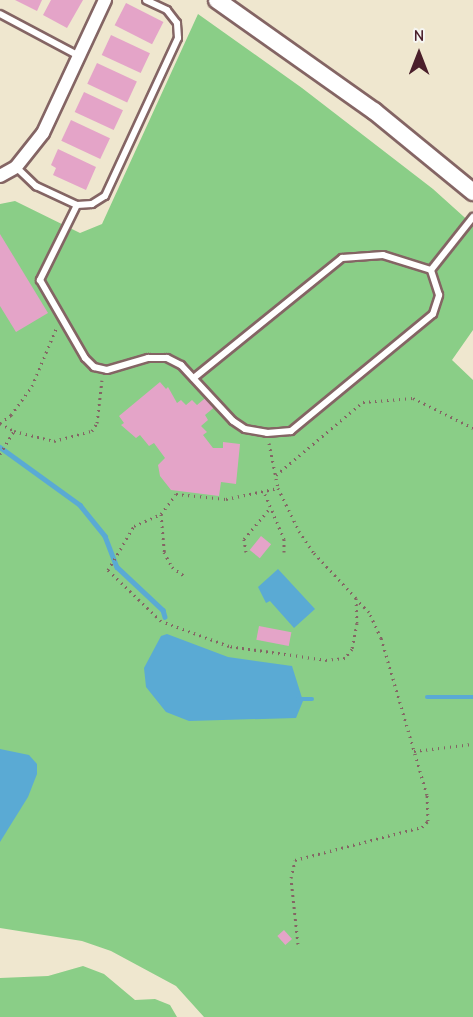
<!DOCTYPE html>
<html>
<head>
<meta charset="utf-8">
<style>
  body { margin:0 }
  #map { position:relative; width:473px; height:1017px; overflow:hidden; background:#efe7cf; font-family:"Comic Neue",sans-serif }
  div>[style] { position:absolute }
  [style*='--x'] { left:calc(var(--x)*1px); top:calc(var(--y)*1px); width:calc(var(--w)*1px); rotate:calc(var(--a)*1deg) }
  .green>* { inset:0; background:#8ace87 }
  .water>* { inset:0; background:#5aaad4 }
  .stream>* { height:4.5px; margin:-2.25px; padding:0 2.25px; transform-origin:2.25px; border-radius:2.25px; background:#5aaad4 }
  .building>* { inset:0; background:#e4a4c8; transform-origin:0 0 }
  .path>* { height:3px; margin-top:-1.5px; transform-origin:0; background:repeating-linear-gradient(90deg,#846564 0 1.5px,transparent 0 6px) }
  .roads { filter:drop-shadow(2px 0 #846564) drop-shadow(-2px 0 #846564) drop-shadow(0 2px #846564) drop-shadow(0 -2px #846564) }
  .lane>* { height:6px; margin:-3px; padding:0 3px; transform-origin:3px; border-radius:3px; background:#fff }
  .street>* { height:12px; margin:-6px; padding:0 6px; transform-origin:6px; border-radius:6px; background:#fff }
  .secondary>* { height:16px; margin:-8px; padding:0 8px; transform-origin:8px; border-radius:8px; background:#fff }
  span { translate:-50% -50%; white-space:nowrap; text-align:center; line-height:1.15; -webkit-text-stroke:6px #f6f6f2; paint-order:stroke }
  .north { position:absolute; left:389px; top:24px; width:60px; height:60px; -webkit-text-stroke:4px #f6f6f2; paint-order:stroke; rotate:0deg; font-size:16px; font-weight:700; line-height:24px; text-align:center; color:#4a1f2b }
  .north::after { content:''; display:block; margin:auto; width:21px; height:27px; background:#4a1f2b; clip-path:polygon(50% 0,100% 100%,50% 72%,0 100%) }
</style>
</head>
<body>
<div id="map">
  <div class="green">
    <i style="clip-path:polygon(198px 14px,302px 88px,433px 189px,473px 225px,473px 330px,452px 360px,473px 380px,473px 1017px,204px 1017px,176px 986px,111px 951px,82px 941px,0 928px,0 204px,15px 201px,80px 233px,102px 224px)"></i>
    <i style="clip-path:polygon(83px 966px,104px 974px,135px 1000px,155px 999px,170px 1005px,177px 1017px,0 1017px,0 978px,48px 976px)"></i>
  </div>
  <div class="water">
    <i style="clip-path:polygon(278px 569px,315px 609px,294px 628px,270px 601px,266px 603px,258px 587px)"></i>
    <i style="clip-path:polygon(167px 634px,228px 657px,292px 666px,303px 701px,296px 718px,189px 721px,166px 712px,146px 687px,144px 668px,161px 636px)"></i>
    <i style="clip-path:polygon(0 749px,29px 755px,37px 764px,37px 774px,28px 797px,0 842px)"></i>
  </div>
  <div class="stream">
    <i style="--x:0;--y:447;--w:99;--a:35.9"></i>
    <i style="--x:80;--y:505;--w:40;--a:51"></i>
    <i style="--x:105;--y:536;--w:33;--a:69"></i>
    <i style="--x:117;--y:567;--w:63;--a:43.1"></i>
    <i style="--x:163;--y:610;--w:7;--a:74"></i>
    <i style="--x:427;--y:697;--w:46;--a:0"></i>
    <i style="--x:298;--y:699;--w:14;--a:0"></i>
  </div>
  <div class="building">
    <i style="clip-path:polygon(15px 0,42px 0,37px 11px)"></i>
    <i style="clip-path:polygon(51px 0,83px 0,67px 28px,43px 15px)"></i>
    <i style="left:126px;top:3px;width:42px;height:25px;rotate:27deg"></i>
    <i style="left:111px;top:35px;width:43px;height:22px;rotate:25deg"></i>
    <i style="left:97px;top:63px;width:44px;height:23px;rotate:25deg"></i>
    <i style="left:84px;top:92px;width:43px;height:22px;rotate:25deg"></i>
    <i style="left:71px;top:120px;width:43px;height:23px;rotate:25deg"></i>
    <i style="clip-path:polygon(58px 149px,96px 167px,86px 190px,53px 175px,56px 168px,51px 165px)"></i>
    <i style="clip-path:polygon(0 234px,48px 313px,16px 332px,0 306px)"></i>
    <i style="clip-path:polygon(160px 382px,166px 389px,168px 387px,177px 403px,181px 400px,186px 405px,192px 400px,197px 405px,209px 395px,217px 405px,205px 415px,208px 420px,201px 426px,207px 432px,203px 435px,213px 448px,223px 448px,223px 442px,240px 444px,236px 484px,221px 482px,219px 496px,171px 490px,160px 476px,158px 465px,165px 458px,154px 443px,149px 446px,140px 435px,136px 438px,121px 425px,124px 423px,119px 416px)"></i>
    <i style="left:261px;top:536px;width:13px;height:18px;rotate:39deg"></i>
    <i style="left:259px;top:626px;width:33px;height:14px;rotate:11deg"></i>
    <i style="left:284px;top:930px;width:12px;height:9px;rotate:48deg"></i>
  </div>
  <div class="path">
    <i style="--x:0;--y:423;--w:16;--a:30"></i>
    <i style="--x:14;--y:431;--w:41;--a:14"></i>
    <i style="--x:54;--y:441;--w:39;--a:-15"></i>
    <i style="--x:92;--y:431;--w:9;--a:-58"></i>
    <i style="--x:97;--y:423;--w:43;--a:-83.4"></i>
    <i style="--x:0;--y:423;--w:14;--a:-36"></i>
    <i style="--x:11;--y:415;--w:36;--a:-54"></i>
    <i style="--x:32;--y:386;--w:62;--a:-67.2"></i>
    <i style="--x:269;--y:443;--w:46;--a:78.7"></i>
    <i style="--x:278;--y:488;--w:48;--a:64"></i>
    <i style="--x:299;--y:531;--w:27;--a:56"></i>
    <i style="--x:314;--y:553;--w:62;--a:47"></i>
    <i style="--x:356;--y:598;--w:25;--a:88"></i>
    <i style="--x:357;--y:623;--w:26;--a:101"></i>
    <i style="--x:352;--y:649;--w:11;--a:128"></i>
    <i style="--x:345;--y:658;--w:18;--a:174"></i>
    <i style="--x:327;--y:660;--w:99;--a:-171.9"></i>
    <i style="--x:229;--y:646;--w:72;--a:-159.8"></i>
    <i style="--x:161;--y:621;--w:74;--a:-136.1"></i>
    <i style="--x:108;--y:570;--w:51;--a:-59.4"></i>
    <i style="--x:134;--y:526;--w:30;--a:-24"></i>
    <i style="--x:161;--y:514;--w:25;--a:-53"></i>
    <i style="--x:176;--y:494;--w:50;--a:5.7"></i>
    <i style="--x:226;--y:499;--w:53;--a:-11.9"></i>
    <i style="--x:0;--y:454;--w:27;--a:-59"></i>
    <i style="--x:276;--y:475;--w:114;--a:-40"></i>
    <i style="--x:363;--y:402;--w:50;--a:-4.6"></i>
    <i style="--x:413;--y:398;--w:67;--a:26.6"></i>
    <i style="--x:265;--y:494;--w:49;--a:67.1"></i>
    <i style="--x:284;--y:539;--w:13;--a:90"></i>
    <i style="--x:161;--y:514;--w:38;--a:85"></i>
    <i style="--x:164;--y:552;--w:17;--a:62"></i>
    <i style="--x:172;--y:567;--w:14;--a:36"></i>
    <i style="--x:246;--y:552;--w:13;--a:-99"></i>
    <i style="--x:244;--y:539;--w:40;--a:-50"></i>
    <i style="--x:414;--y:751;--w:59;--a:-6.8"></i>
    <i style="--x:298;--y:944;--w:66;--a:-96.1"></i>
    <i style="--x:291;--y:878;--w:18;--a:-77"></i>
    <i style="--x:295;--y:860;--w:131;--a:-14.6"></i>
    <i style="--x:422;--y:827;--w:8;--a:-45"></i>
    <i style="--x:428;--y:821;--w:26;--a:-92"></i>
    <i style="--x:427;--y:795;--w:164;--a:-106.3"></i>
    <i style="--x:381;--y:638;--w:29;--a:-115"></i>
    <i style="--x:369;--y:612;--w:16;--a:-135"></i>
  </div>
  <div class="roads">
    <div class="lane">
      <i style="--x:0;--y:14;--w:87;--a:28"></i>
      <i style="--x:16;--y:167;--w:28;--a:44"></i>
      <i style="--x:36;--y:186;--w:45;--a:24.9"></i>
      <i style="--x:77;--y:205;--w:15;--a:-4"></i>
      <i style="--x:92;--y:204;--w:15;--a:-32"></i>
      <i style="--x:105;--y:196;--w:174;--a:-65.2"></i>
      <i style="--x:178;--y:38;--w:15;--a:-94"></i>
      <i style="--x:177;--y:23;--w:16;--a:-128"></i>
      <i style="--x:167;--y:10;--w:23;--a:-155"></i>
      <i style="--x:77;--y:205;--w:84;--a:116.3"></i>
      <i style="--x:40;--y:280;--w:90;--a:60"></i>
      <i style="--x:85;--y:358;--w:13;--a:45"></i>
      <i style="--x:94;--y:367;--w:13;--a:13"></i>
      <i style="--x:107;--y:370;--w:43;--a:-16.3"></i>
      <i style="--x:148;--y:358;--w:19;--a:0"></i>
      <i style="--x:167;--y:358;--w:16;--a:27"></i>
      <i style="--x:181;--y:365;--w:76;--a:47.1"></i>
      <i style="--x:233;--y:421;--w:14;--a:34"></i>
      <i style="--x:245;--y:429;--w:22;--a:10"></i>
      <i style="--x:267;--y:433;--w:24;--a:-5"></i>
      <i style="--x:291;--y:431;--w:184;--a:-39.5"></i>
      <i style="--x:433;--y:314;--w:20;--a:-72"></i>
      <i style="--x:439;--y:295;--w:26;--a:-108"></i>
      <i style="--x:431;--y:270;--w:50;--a:-162.6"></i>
      <i style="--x:383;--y:255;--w:41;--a:175.8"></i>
      <i style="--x:342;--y:258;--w:191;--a:141"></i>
      <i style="--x:431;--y:270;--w:68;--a:-51.6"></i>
    </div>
    <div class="street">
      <i style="--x:0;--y:176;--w:18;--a:-29"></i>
      <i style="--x:16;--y:167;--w:43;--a:-51.5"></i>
      <i style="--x:43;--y:133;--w:147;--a:-65"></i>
    </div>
    <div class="secondary">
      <i style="--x:217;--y:0;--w:192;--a:35.3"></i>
      <i style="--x:374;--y:111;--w:128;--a:39.3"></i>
    </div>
  </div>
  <div class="north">N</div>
</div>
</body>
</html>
